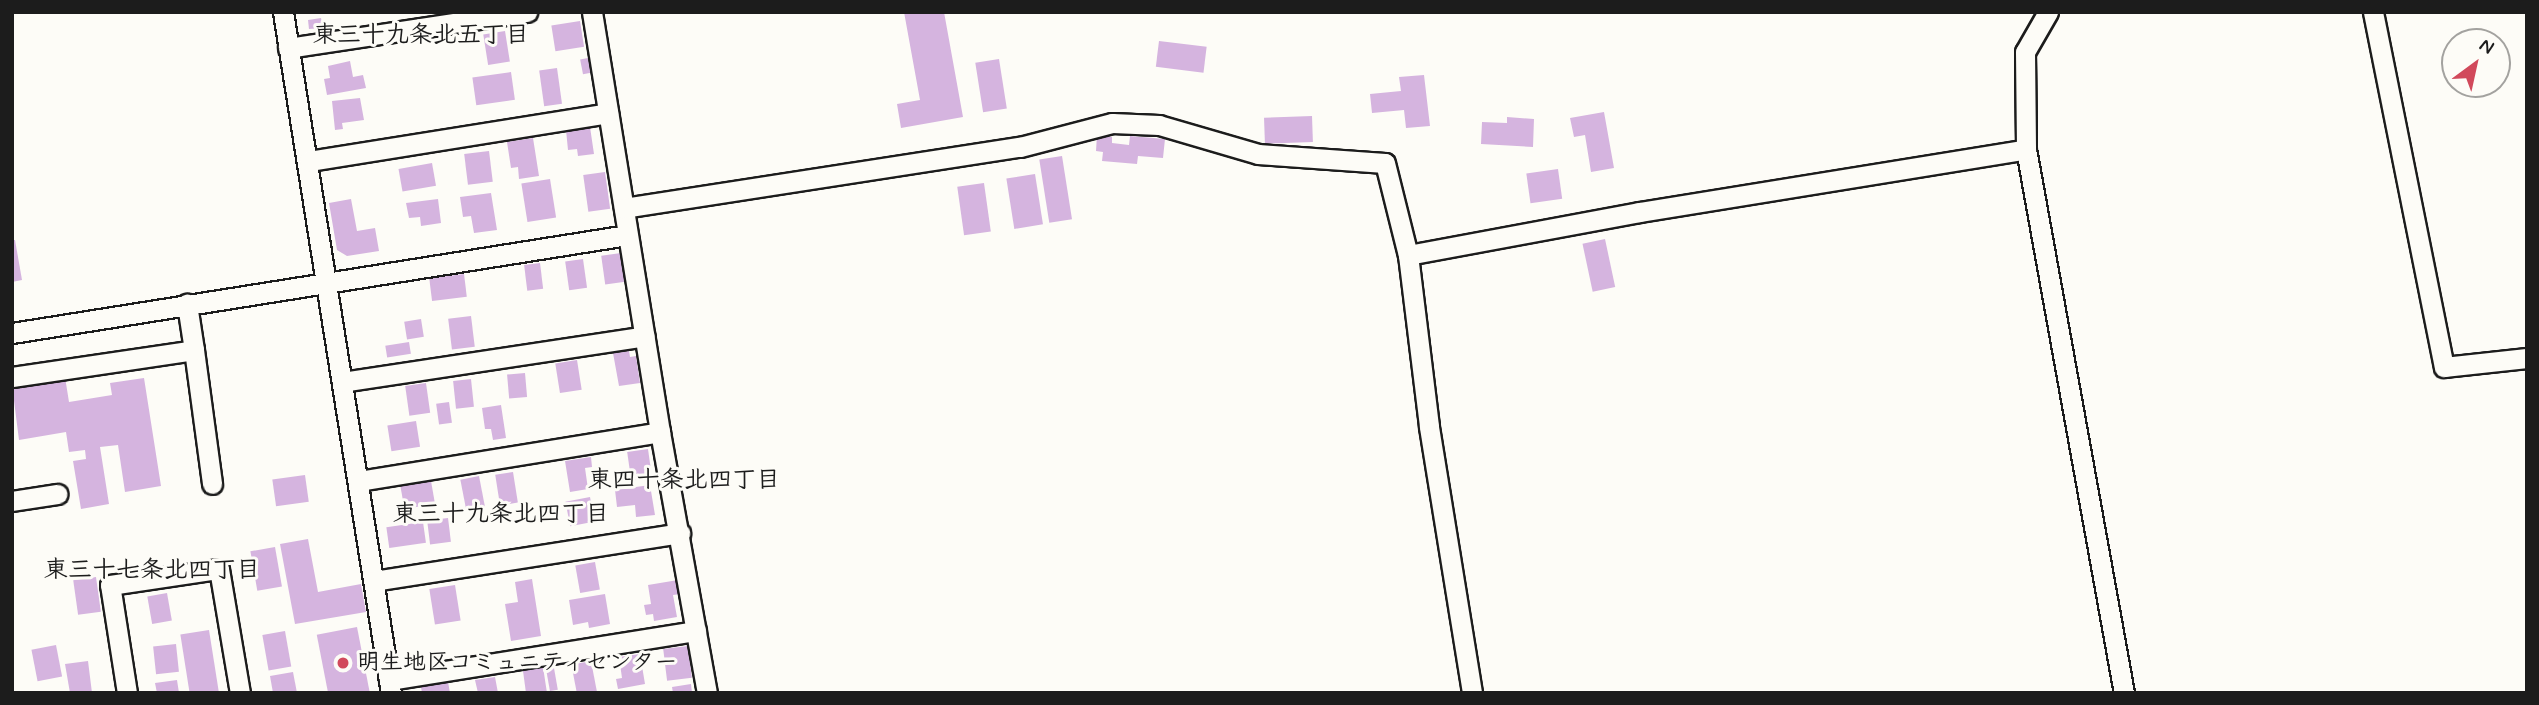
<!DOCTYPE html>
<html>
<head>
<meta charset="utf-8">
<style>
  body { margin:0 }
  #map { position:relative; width:2539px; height:705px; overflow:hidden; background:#fdfcf7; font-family:Mynerve,"Klee One",sans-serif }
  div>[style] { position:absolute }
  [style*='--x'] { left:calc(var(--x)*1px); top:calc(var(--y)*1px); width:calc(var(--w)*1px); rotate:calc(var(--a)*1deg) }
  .building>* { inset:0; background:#d5b4df; transform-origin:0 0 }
  .roads { filter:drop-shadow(2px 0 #1c1c1c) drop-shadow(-2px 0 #1c1c1c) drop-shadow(0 2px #1c1c1c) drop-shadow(0 -2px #1c1c1c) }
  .minor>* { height:19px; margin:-9.5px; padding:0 9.5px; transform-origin:9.5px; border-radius:9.5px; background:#fdfcf7 }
  .dots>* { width:19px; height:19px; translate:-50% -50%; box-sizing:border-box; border:4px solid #fdfcf7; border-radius:50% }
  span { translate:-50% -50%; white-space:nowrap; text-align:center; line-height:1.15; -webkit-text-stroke:6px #fdfcf7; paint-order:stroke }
  .poi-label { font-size:23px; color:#1c1c1c; font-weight:700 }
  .left { translate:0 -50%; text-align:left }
  .neighbourhood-label { font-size:24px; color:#1c1c1c; font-weight:700 }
  .frame { position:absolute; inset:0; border:14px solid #1c1c1c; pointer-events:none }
  .north { position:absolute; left:2441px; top:28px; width:70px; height:70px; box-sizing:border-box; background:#fdfcf7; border:2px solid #a3a29f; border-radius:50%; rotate:33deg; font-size:19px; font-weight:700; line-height:28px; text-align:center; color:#1c1c1c }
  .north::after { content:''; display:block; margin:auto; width:24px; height:32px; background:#d1495b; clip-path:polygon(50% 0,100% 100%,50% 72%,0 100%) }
</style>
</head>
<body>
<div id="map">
  <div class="building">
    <i style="clip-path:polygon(904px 12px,944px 12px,963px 117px,901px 128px,897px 104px,920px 100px)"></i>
    <i style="clip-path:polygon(321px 18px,323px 28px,309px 29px,308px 20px)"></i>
    <i style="left:580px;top:21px;width:26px;height:29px;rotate:81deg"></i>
    <i style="left:505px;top:31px;width:31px;height:22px;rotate:81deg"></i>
    <i style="left:1159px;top:41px;width:48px;height:26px;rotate:7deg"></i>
    <i style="left:588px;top:58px;width:15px;height:8px;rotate:79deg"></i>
    <i style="left:999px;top:59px;width:50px;height:24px;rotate:81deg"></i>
    <i style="clip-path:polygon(350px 61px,353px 77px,363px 75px,366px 88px,327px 95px,324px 79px,330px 78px,328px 66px)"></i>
    <i style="left:557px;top:68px;width:36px;height:18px;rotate:82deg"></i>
    <i style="left:511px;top:72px;width:28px;height:39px;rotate:82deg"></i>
    <i style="clip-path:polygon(1424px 75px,1430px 126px,1406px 128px,1404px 110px,1372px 113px,1370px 94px,1401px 91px,1399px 77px)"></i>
    <i style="clip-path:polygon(360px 98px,364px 120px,342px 123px,343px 129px,335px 130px,332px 101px)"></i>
    <i style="clip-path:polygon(1604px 112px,1614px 168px,1591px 172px,1585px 135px,1574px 137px,1570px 118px)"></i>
    <i style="left:1312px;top:116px;width:26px;height:48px;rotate:88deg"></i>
    <i style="clip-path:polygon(1507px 117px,1534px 119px,1533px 147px,1481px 144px,1482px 122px,1507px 123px)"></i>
    <i style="clip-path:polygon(590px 127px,594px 154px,578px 156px,577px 149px,568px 150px,566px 130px)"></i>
    <i style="clip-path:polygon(1097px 135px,1112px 137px,1112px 143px,1129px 145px,1130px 136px,1165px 139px,1163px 158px,1138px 156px,1137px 164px,1102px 161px,1103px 152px,1096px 151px)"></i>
    <i style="clip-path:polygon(533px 138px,539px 176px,519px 179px,518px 167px,511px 168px,507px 142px)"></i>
    <i style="left:489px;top:151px;width:31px;height:25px;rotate:83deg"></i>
    <i style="left:1062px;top:156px;width:64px;height:23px;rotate:81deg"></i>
    <i style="left:432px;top:163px;width:23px;height:34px;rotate:80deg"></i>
    <i style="left:1558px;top:169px;width:30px;height:32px;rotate:82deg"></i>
    <i style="left:605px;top:172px;width:37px;height:22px;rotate:82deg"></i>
    <i style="left:1035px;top:174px;width:51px;height:29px;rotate:81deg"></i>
    <i style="left:550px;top:179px;width:39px;height:29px;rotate:81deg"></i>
    <i style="left:984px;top:183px;width:49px;height:27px;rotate:82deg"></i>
    <i style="clip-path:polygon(491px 193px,497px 230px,474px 233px,471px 216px,463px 217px,460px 197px)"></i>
    <i style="clip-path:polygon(351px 199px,357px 231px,375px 228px,379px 251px,347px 256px,337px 250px,329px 203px)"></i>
    <i style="clip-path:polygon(438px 199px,441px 223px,421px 226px,420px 217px,409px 218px,406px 203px)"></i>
    <i style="left:1605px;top:239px;width:49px;height:23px;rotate:78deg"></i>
    <i style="clip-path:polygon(12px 240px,15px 240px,22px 280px,12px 282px)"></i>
    <i style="left:621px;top:253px;width:29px;height:20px;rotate:82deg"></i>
    <i style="left:583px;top:259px;width:29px;height:18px;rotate:82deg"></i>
    <i style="left:540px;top:263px;width:26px;height:16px;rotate:83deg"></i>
    <i style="left:464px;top:274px;width:23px;height:35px;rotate:83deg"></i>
    <i style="left:471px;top:316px;width:31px;height:23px;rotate:83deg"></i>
    <i style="left:421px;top:319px;width:18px;height:17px;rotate:81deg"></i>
    <i style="left:409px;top:342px;width:12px;height:24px;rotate:81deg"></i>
    <i style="clip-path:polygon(629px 351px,630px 357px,636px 356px,640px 383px,619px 386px,613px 353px)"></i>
    <i style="left:577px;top:360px;width:30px;height:22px;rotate:81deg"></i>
    <i style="left:525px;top:373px;width:24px;height:18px;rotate:85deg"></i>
    <i style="clip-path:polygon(65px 377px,69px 402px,112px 395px,110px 383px,144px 378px,161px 486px,125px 492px,118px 445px,100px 447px,109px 504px,81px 509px,73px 461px,86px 459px,85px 450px,69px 452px,66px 432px,19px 440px,12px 385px)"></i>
    <i style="left:471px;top:379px;width:28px;height:18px;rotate:84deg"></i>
    <i style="left:426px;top:383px;width:30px;height:21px;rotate:82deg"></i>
    <i style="left:449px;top:402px;width:21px;height:13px;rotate:82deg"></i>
    <i style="clip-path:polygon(501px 405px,506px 438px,493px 440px,491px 429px,485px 429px,482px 408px)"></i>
    <i style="left:416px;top:421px;width:26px;height:29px;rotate:81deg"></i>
    <i style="left:648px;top:449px;width:29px;height:21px;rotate:82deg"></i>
    <i style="clip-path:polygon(591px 457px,592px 467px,585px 468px,588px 489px,570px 492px,565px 461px)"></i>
    <i style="left:513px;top:472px;width:31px;height:18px;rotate:81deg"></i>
    <i style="left:305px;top:475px;width:27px;height:33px;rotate:82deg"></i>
    <i style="left:479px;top:476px;width:32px;height:19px;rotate:79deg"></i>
    <i style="left:431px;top:481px;width:23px;height:31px;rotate:80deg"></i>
    <i style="clip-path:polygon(650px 485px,655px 515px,636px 517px,635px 505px,617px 507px,615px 490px)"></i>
    <i style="left:590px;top:497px;width:25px;height:25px;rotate:79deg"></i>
    <i style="left:448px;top:518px;width:24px;height:21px;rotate:83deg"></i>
    <i style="left:423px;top:522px;width:21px;height:37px;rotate:82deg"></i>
    <i style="clip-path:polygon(308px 539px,318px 592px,361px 584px,366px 612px,295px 624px,280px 544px)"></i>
    <i style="left:275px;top:547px;width:40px;height:25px;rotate:80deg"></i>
    <i style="left:595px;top:562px;width:28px;height:20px;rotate:80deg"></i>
    <i style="left:96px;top:577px;width:35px;height:23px;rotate:82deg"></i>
    <i style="clip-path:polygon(532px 579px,541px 636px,511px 641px,505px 604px,518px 602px,515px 582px)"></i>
    <i style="clip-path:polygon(678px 580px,681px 594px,673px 595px,677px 617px,654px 621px,653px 614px,646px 615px,644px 605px,651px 604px,648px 585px)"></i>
    <i style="left:455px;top:585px;width:36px;height:26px;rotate:81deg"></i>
    <i style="left:167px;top:593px;width:28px;height:20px;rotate:80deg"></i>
    <i style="clip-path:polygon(605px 594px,610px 624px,589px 628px,588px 622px,573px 625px,569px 600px)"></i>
    <i style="left:357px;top:627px;width:67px;height:41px;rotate:79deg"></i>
    <i style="left:209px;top:630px;width:62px;height:29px;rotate:81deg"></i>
    <i style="left:285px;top:631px;width:36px;height:23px;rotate:80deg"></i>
    <i style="left:176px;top:644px;width:28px;height:23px;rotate:84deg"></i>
    <i style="left:56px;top:645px;width:32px;height:25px;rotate:79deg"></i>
    <i style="left:688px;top:646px;width:32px;height:25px;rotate:83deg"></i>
    <i style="clip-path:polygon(640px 654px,645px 684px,618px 689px,616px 679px,622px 678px,619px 657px)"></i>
    <i style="clip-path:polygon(88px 661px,92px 693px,70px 693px,65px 664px)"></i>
    <i style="left:591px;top:661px;width:32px;height:20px;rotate:79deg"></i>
    <i style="clip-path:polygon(543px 667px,547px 693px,526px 693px,523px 671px)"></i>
    <i style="left:554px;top:668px;width:22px;height:8px;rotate:80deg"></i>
    <i style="clip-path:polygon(293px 672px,297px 693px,273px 693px,270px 676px)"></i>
    <i style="clip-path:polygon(495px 677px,498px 693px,478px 693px,475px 680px)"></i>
    <i style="clip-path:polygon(177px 680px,179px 693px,157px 693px,155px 683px)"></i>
    <i style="clip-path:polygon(448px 682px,450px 693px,422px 693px,421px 687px)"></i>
    <i style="clip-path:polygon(691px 684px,692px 693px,673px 693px,672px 687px)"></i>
  </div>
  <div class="roads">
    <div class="minor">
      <i style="--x:283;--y:12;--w:690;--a:80.99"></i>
      <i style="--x:592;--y:12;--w:425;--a:80.8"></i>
      <i style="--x:660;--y:432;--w:265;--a:79.8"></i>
      <i style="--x:2048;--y:12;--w:46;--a:119.9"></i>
      <i style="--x:2025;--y:52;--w:97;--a:89.4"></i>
      <i style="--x:2026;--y:149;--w:553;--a:79.79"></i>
      <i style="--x:2373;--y:12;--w:362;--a:78.7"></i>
      <i style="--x:2444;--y:367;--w:83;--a:-6.2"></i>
      <i style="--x:288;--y:48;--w:242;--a:-8.6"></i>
      <i style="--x:309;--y:161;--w:303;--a:-9.1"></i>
      <i style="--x:624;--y:208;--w:401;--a:-8.8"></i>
      <i style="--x:1020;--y:147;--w:95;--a:-14.6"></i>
      <i style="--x:1112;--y:123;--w:47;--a:2.4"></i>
      <i style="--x:1159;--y:125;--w:103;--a:16.3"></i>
      <i style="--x:1258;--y:154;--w:127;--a:4.1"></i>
      <i style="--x:1385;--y:163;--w:95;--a:76"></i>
      <i style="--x:1408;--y:255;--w:173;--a:83"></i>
      <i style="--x:1429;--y:427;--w:269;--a:80.8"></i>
      <i style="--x:1408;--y:255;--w:235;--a:-10.5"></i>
      <i style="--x:1639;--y:212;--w:392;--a:-9.2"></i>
      <i style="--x:12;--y:333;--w:623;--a:-9.05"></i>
      <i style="--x:194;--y:350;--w:135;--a:82.3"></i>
      <i style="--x:12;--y:377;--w:184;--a:-8.4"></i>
      <i style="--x:194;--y:350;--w:47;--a:-98.7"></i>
      <i style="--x:342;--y:382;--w:306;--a:-8.6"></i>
      <i style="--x:358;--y:481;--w:306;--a:-9.2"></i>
      <i style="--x:12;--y:501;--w:46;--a:-8.8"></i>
      <i style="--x:374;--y:581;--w:310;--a:-8.9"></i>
      <i style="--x:389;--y:680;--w:311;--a:-9.1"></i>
      <i style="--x:127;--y:693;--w:109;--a:-98.9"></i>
      <i style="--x:110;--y:585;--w:110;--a:-8.4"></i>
      <i style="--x:219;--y:569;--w:126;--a:80.4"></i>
    </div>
  </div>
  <div class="dots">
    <i style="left:343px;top:663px;background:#d1495b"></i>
  </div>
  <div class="poi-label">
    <span class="left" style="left:357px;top:663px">明生地区コミュニティセンター</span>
  </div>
  <div class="neighbourhood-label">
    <span style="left:421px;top:36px">東三十九条北五丁目</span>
    <span style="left:684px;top:481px">東四十条北四丁目</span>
    <span style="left:501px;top:515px">東三十九条北四丁目</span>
    <span style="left:152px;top:571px">東三十七条北四丁目</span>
  </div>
  <div class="frame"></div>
  <div class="north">N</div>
</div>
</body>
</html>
